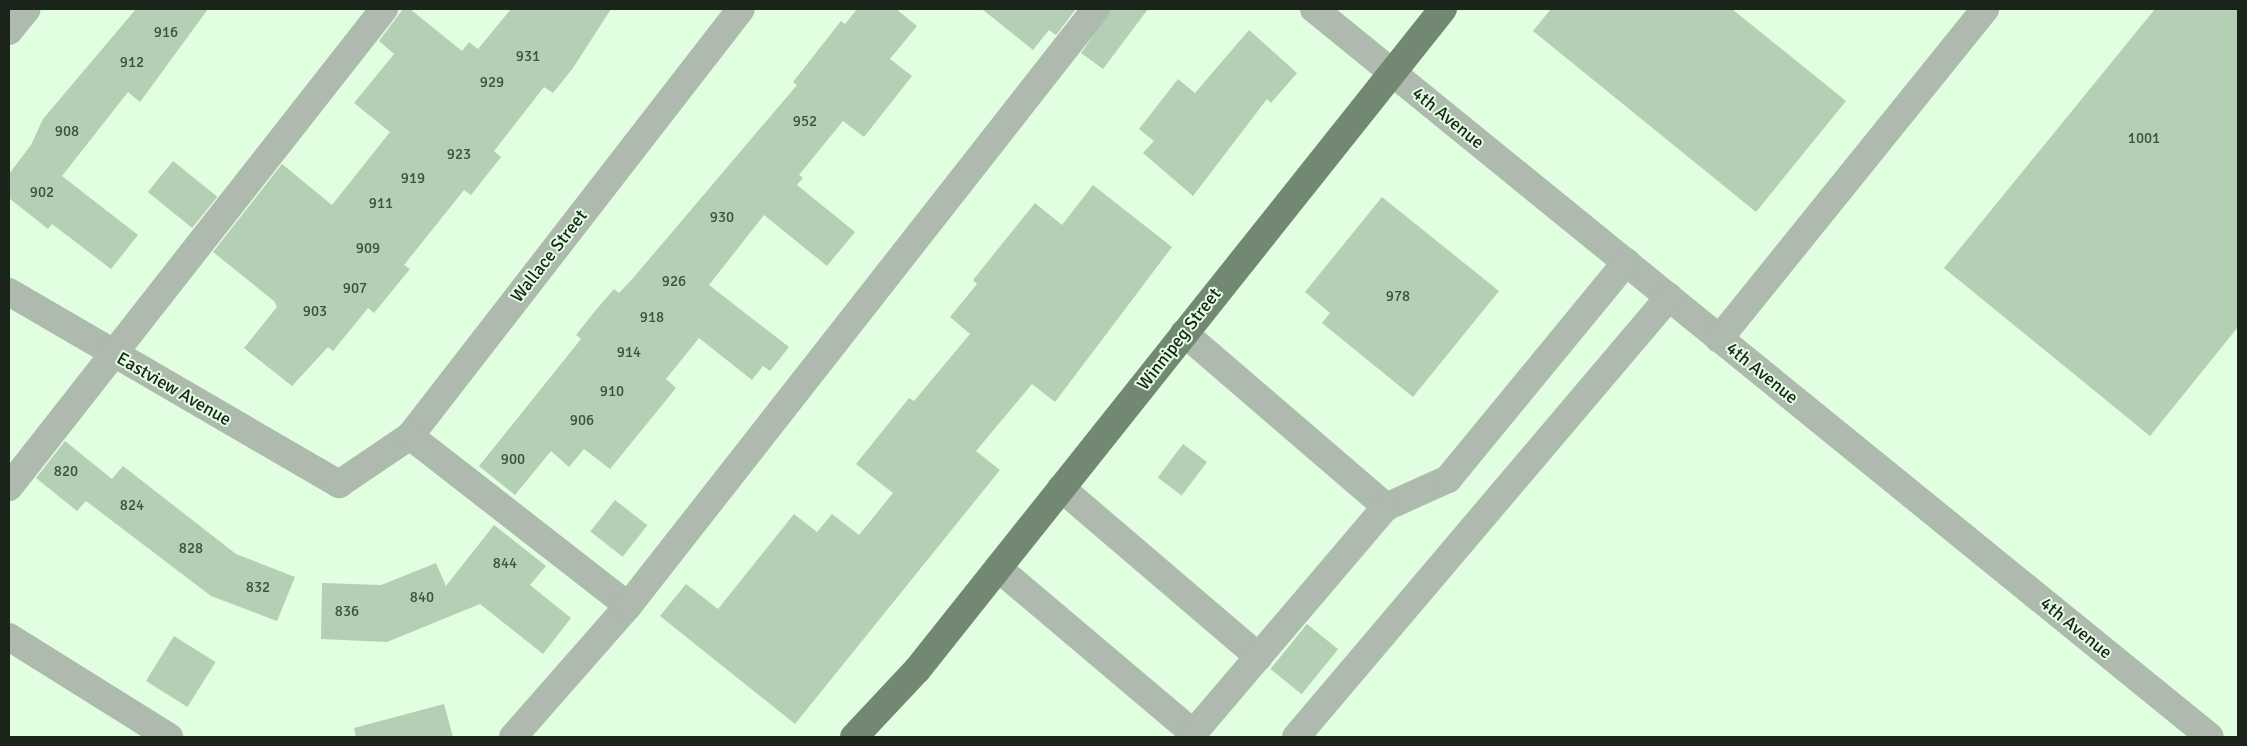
<!DOCTYPE html>
<html>
<head>
<meta charset="utf-8">
<style>
  body { margin:0 }
  #map { position:relative; width:2247px; height:746px; overflow:hidden; background:#e1fee1; font-family:Signika,sans-serif }
  div>[style] { position:absolute }
  [style*='--x'] { left:calc(var(--x)*1px); top:calc(var(--y)*1px); width:calc(var(--w)*1px); rotate:calc(var(--a)*1deg) }
  .building>* { inset:0; background:#b4cfb4; transform-origin:0 0 }
  .minor>* { height:28px; margin:-14px; padding:0 14px; transform-origin:14px; border-radius:14px; background:#aebaae }
  .major>* { height:28px; margin:-14px; padding:0 14px; transform-origin:14px; border-radius:14px; background:#738873 }
  span { translate:-50% -50%; white-space:nowrap; text-align:center; line-height:1.15; -webkit-text-stroke:4px #e1fee1; paint-order:stroke }
  .number-label { font-size:15px; color:#404f40 }
  .number-label span { -webkit-text-stroke-width:0 }
  .street-label { font-size:18px; color:#1a241a }
  .frame { position:absolute; inset:0; border:10px solid #1a241a; pointer-events:none }
</style>
</head>
<body>
<div id="map">
  <div class="building">
    <i style="clip-path:polygon(136px 9px,208px 9px,140px 102px,128px 92px,62px 176px,138px 235px,111px 269px,52px 224px,48px 229px,9px 198px,9px 174px,31px 145px,43px 119px)"></i>
    <i style="clip-path:polygon(403px 9px,410px 9px,462px 51px,469px 42px,478px 49px,511px 9px,611px 9px,573px 68px,553px 93px,544px 87px,494px 151px,501px 157px,471px 195px,464px 190px,404px 265px,410px 269px,374px 313px,368px 308px,333px 351px,328px 347px,292px 386px,244px 348px,277px 307px,274px 301px,213px 252px,282px 164px,332px 205px,390px 132px,354px 103px,394px 54px,379px 41px)"></i>
    <i style="clip-path:polygon(857px 9px,896px 9px,917px 26px,890px 59px,912px 76px,864px 137px,843px 121px,799px 175px,803px 178px,797px 185px,855px 232px,827px 266px,764px 215px,709px 285px,789px 347px,770px 371px,763px 366px,752px 380px,699px 338px,666px 379px,676px 388px,610px 469px,584px 449px,569px 467px,551px 451px,515px 495px,479px 466px,581px 339px,576px 335px,595px 311px,614px 289px,619px 293px,634px 277px,797px 85px,793px 82px,841px 21px,845px 24px)"></i>
    <i style="clip-path:polygon(982px 9px,1076px 9px,1056px 35px,1049px 30px,1033px 50px)"></i>
    <i style="clip-path:polygon(1111px 9px,1148px 9px,1103px 69px,1081px 53px)"></i>
    <i style="clip-path:polygon(1551px 9px,1732px 9px,1846px 101px,1756px 212px,1533px 31px)"></i>
    <i style="clip-path:polygon(2155px 9px,2238px 9px,2238px 327px,2150px 436px,1944px 268px)"></i>
    <i style="clip-path:polygon(1249px 30px,1297px 73px,1271px 103px,1267px 99px,1193px 196px,1143px 153px,1154px 141px,1139px 129px,1178px 79px,1195px 93px)"></i>
    <i style="left:173px;top:161px;width:57px;height:40px;rotate:39deg"></i>
    <i style="clip-path:polygon(1093px 185px,1172px 247px,1055px 402px,1032px 384px,976px 451px,1000px 470px,795px 724px,660px 616px,686px 584px,718px 609px,794px 514px,817px 532px,832px 514px,859px 535px,893px 493px,856px 464px,909px 398px,914px 401px,970px 334px,950px 317px,977px 284px,973px 280px,1035px 203px,1062px 225px)"></i>
    <i style="clip-path:polygon(1382px 197px,1499px 291px,1413px 397px,1322px 323px,1330px 313px,1305px 292px)"></i>
    <i style="clip-path:polygon(65px 441px,112px 479px,123px 466px,236px 554px,295px 577px,277px 621px,211px 596px,86px 501px,77px 511px,36px 478px)"></i>
    <i style="left:1183px;top:444px;width:30px;height:42px;rotate:37deg"></i>
    <i style="left:615px;top:500px;width:41px;height:40px;rotate:38deg"></i>
    <i style="clip-path:polygon(494px 525px,546px 566px,530px 585px,571px 618px,543px 654px,480px 604px,387px 642px,321px 639px,322px 583px,381px 585px,436px 563px,446px 586px)"></i>
    <i style="left:1307px;top:624px;width:40px;height:58px;rotate:39deg"></i>
    <i style="left:174px;top:636px;width:49px;height:53px;rotate:32deg"></i>
    <i style="clip-path:polygon(444px 704px,453px 737px,356px 737px,354px 728px)"></i>
  </div>
  <div class="minor">
    <i style="--x:1314;--y:9;--w:1154;--a:39.09"></i>
    <i style="--x:9;--y:31;--w:28;--a:-51"></i>
    <i style="--x:9;--y:292;--w:382;--a:30.2"></i>
    <i style="--x:339;--y:484;--w:86;--a:-34.1"></i>
    <i style="--x:410;--y:436;--w:540;--a:-52.22"></i>
    <i style="--x:1184;--y:333;--w:267;--a:40.7"></i>
    <i style="--x:1386;--y:507;--w:68;--a:-24.3"></i>
    <i style="--x:1448;--y:479;--w:281;--a:-50.6"></i>
    <i style="--x:1719;--y:339;--w:424;--a:-51.1"></i>
    <i style="--x:410;--y:436;--w:276;--a:37.9"></i>
    <i style="--x:9;--y:487;--w:608;--a:-51.89"></i>
    <i style="--x:1061;--y:488;--w:260;--a:40.5"></i>
    <i style="--x:998;--y:568;--w:255;--a:40.2"></i>
    <i style="--x:9;--y:637;--w:189;--a:32"></i>
    <i style="--x:513;--y:737;--w:174;--a:-48.7"></i>
    <i style="--x:628;--y:606;--w:759;--a:-51.91"></i>
    <i style="--x:1190;--y:737;--w:302;--a:-49.6"></i>
    <i style="--x:1296;--y:737;--w:577;--a:-49.71"></i>
  </div>
  <div class="major">
    <i style="--x:854;--y:737;--w:92;--a:-46.8"></i>
    <i style="--x:917;--y:670;--w:845;--a:-51.49"></i>
  </div>
  <div class="number-label">
    <span style="left:166px;top:33px">916</span>
    <span style="left:528px;top:57px">931</span>
    <span style="left:132px;top:63px">912</span>
    <span style="left:492px;top:83px">929</span>
    <span style="left:805px;top:122px">952</span>
    <span style="left:67px;top:132px">908</span>
    <span style="left:2144px;top:139px">1001</span>
    <span style="left:459px;top:155px">923</span>
    <span style="left:413px;top:179px">919</span>
    <span style="left:42px;top:193px">902</span>
    <span style="left:381px;top:204px">911</span>
    <span style="left:722px;top:218px">930</span>
    <span style="left:368px;top:249px">909</span>
    <span style="left:674px;top:282px">926</span>
    <span style="left:355px;top:289px">907</span>
    <span style="left:1398px;top:297px">978</span>
    <span style="left:315px;top:312px">903</span>
    <span style="left:652px;top:318px">918</span>
    <span style="left:629px;top:353px">914</span>
    <span style="left:612px;top:392px">910</span>
    <span style="left:582px;top:421px">906</span>
    <span style="left:513px;top:460px">900</span>
    <span style="left:66px;top:472px">820</span>
    <span style="left:132px;top:506px">824</span>
    <span style="left:191px;top:549px">828</span>
    <span style="left:505px;top:564px">844</span>
    <span style="left:258px;top:588px">832</span>
    <span style="left:422px;top:598px">840</span>
    <span style="left:347px;top:612px">836</span>
  </div>
  <div class="street-label">
    <span style="left:1448px;top:118px;rotate:39deg">4th Avenue</span>
    <span style="left:549px;top:256px;rotate:-52deg">Wallace Street</span>
    <span style="left:1179px;top:339px;rotate:-52deg">Winnipeg Street</span>
    <span style="left:1762px;top:373px;rotate:39deg">4th Avenue</span>
    <span style="left:174px;top:389px;rotate:30deg">Eastview Avenue</span>
    <span style="left:2076px;top:628px;rotate:39deg">4th Avenue</span>
  </div>
  <div class="frame"></div>
</div>
</body>
</html>
